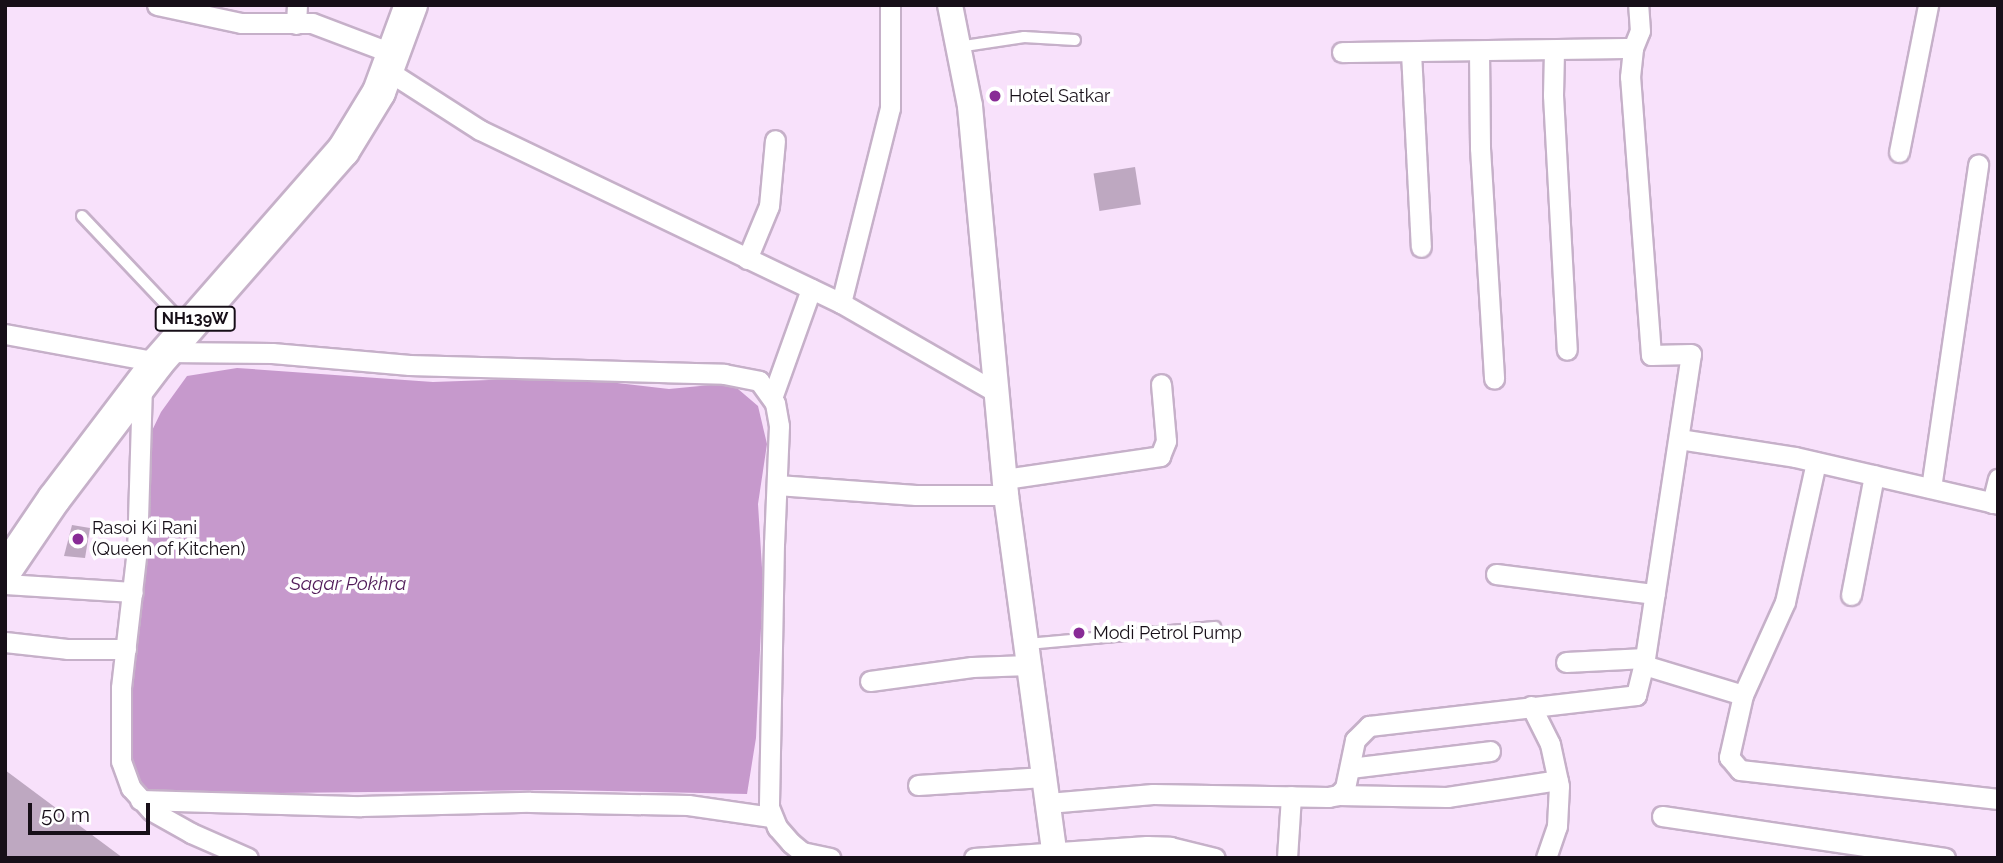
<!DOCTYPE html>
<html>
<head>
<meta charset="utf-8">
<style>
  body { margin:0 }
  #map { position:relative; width:2003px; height:863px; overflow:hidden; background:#f8e1fb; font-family:Raleway,sans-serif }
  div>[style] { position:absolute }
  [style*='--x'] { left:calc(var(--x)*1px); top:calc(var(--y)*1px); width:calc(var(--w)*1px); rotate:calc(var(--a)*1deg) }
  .water>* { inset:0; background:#c699cc }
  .building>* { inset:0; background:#bea8c1; transform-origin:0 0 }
  .roads { filter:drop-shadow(2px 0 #c6b0c9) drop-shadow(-2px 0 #c6b0c9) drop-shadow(0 2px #c6b0c9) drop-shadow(0 -2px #c6b0c9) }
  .service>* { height:10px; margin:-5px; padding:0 5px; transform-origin:5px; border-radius:5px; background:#fff }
  .minor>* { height:19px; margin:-9.5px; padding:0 9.5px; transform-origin:9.5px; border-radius:9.5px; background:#fff }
  .tertiary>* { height:24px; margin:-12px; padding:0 12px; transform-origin:12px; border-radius:12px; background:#fff }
  .trunk>* { height:32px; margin:-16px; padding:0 16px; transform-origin:16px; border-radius:16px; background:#fff }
  .dots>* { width:19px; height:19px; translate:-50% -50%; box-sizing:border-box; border:4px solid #fff; border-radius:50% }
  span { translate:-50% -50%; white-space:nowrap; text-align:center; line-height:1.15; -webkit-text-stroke:7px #fff; paint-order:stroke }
  .shield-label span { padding:2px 5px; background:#fff; border:2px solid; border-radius:5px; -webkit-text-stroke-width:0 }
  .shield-label { font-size:16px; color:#170f18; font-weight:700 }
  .poi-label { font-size:18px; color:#170f18 }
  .left { translate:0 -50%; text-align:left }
  .water-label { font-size:19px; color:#521c5a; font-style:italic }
  .frame { position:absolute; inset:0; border:7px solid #170f18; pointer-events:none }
  .scale { position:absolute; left:28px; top:803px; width:122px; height:32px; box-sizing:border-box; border:4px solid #170f18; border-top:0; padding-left:9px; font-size:21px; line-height:24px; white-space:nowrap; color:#170f18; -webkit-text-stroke:5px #fff; paint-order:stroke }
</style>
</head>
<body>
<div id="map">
  <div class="water">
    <i style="clip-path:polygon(237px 368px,433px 382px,516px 379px,600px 381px,669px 389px,731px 383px,758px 406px,767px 444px,758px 504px,763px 584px,756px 738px,747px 794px,562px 790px,192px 794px,141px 789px,129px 756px,126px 694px,147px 441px,161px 412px,187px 376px)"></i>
  </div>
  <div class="building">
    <i style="left:1135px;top:167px;width:38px;height:42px;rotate:81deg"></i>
    <i style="clip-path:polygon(72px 525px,90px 528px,85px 558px,64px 556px)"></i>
    <i style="clip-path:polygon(5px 770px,123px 858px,5px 858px)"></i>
  </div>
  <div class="roads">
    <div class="service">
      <i style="--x:958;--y:47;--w:67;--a:-8.6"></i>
      <i style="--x:1024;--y:37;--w:51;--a:3.4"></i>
      <i style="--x:82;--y:216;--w:150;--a:46.6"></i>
      <i style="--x:1027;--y:644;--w:189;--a:-5.2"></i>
    </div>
    <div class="minor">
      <i style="--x:157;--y:5;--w:86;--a:12.1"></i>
      <i style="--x:241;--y:23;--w:71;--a:0"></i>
      <i style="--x:312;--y:23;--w:88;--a:20.7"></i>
      <i style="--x:296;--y:24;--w:19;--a:-87"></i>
      <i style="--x:1479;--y:51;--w:97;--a:89.4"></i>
      <i style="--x:1480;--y:148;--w:231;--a:86.5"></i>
      <i style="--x:1554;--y:51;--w:44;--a:91.3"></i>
      <i style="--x:1553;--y:95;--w:255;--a:86.9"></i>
      <i style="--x:1342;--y:52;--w:291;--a:-0.8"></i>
      <i style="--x:1411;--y:52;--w:195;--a:87.1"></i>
      <i style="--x:388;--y:71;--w:109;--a:32.7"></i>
      <i style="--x:480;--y:130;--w:400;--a:25.6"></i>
      <i style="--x:841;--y:303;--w:179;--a:29.9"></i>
      <i style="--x:1899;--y:152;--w:150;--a:-78.8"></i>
      <i style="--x:747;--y:259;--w:57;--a:-67.5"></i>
      <i style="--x:769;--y:206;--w:66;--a:-84.8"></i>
      <i style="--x:841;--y:303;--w:201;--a:-75.9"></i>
      <i style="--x:890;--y:108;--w:103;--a:-90"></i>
      <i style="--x:5;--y:334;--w:156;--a:10.4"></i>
      <i style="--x:166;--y:352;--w:106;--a:0.5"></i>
      <i style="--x:272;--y:353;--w:138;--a:5"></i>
      <i style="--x:409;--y:365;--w:315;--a:1.6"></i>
      <i style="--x:724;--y:374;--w:36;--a:11"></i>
      <i style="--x:759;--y:381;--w:27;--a:54"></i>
      <i style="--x:775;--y:403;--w:23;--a:80"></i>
      <i style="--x:779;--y:426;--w:117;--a:92.4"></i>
      <i style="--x:774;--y:543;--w:264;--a:91.1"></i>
      <i style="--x:769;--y:807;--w:22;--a:68"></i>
      <i style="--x:777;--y:827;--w:21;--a:49"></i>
      <i style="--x:791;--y:843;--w:14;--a:39"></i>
      <i style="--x:802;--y:852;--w:29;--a:12"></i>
      <i style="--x:142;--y:385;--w:164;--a:91.7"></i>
      <i style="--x:137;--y:549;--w:140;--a:96.6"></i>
      <i style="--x:121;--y:688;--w:73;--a:90"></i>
      <i style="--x:121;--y:761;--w:29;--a:70"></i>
      <i style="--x:131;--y:788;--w:31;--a:48"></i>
      <i style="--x:152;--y:811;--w:45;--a:29.4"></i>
      <i style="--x:191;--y:833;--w:62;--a:23.7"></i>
      <i style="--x:772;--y:398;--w:116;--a:-70.3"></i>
      <i style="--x:1679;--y:439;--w:117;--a:8.8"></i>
      <i style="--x:1795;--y:457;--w:208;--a:13"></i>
      <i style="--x:1005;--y:479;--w:157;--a:-8.4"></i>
      <i style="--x:1160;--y:456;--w:16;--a:-68"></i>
      <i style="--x:1166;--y:441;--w:57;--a:-95"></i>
      <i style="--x:777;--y:485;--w:139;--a:4.1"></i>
      <i style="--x:916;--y:495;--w:90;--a:0"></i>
      <i style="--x:1931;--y:488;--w:327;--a:-81.7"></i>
      <i style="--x:1992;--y:503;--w:25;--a:-76"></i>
      <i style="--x:1496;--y:574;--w:160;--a:7.2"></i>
      <i style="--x:5;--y:584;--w:128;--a:3.6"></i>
      <i style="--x:1851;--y:595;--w:122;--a:-79.1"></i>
      <i style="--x:5;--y:642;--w:62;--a:6.4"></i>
      <i style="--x:67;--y:649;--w:59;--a:0"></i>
      <i style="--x:1566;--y:662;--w:79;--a:-2.9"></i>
      <i style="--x:1644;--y:665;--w:103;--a:16.9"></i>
      <i style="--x:1743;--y:695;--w:102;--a:-65.7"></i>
      <i style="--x:1785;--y:602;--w:143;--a:-77.5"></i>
      <i style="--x:870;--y:681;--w:103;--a:-7.8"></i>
      <i style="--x:972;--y:667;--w:57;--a:-2"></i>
      <i style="--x:1743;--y:695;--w:64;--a:102.7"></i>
      <i style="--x:1729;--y:757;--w:17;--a:50"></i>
      <i style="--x:1740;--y:770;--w:260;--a:6.4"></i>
      <i style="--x:1531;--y:706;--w:42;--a:63.4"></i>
      <i style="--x:1550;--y:744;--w:43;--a:77.9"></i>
      <i style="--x:1559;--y:786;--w:40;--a:92.9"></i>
      <i style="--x:1557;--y:826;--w:34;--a:109"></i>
      <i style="--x:1350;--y:768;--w:141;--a:-6.9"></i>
      <i style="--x:918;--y:785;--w:126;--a:-3.6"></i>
      <i style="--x:1338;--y:795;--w:109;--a:1.1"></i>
      <i style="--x:1447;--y:797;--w:112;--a:-8.7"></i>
      <i style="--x:140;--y:800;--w:221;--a:1.6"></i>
      <i style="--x:361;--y:806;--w:169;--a:-1.4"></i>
      <i style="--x:530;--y:802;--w:158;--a:1.1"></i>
      <i style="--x:688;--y:805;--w:84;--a:8.2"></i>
      <i style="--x:1048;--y:803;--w:105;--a:-4.9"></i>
      <i style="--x:1153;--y:794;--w:175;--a:1"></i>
      <i style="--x:1328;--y:797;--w:10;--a:-11"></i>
      <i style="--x:1338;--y:795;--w:10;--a:-45"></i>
      <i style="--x:1345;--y:788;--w:49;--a:-78.2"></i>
      <i style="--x:1355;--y:740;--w:20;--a:-45"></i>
      <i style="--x:1369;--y:726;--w:269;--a:-6.6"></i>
      <i style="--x:1636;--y:695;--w:38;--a:-76"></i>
      <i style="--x:1645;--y:658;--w:307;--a:-81.4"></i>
      <i style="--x:1691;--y:354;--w:40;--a:178.6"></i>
      <i style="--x:1651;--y:355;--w:279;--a:-94.3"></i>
      <i style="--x:1630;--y:77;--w:29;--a:-84"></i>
      <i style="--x:1633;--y:48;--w:18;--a:-68"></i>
      <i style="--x:1640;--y:31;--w:26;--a:-94"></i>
      <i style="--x:1662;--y:816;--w:286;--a:8.4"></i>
      <i style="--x:974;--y:858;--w:173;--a:-4"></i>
      <i style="--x:1147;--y:846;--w:23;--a:2"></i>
      <i style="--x:1170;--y:847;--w:46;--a:13.7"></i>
      <i style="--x:1287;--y:858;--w:62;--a:-86.3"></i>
    </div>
    <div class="tertiary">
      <i style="--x:950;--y:5;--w:103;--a:78.8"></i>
      <i style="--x:970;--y:106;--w:391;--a:84.7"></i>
      <i style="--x:1006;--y:495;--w:366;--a:82.3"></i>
    </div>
    <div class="trunk">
      <i style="--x:5;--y:571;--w:87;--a:-55.8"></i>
      <i style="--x:54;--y:499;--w:172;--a:-52.8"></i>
      <i style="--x:158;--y:362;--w:281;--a:-48.8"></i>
      <i style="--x:343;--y:151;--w:69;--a:-58.6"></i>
      <i style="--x:379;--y:92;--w:93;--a:-69.8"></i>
    </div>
  </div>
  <div class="dots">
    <i style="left:995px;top:96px;background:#882b96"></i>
    <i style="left:78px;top:539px;background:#882b96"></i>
    <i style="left:1079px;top:633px;background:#882b96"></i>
  </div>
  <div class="shield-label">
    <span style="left:195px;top:319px">NH139W</span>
  </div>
  <div class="poi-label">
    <span class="left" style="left:1009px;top:96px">Hotel Satkar</span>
    <span class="left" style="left:92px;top:539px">Rasoi Ki Rani<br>(Queen of Kitchen)</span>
    <span class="left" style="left:1093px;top:633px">Modi Petrol Pump</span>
  </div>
  <div class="water-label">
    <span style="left:348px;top:584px">Sagar Pokhra</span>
  </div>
  <div class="frame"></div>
  <div class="scale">50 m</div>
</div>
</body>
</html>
